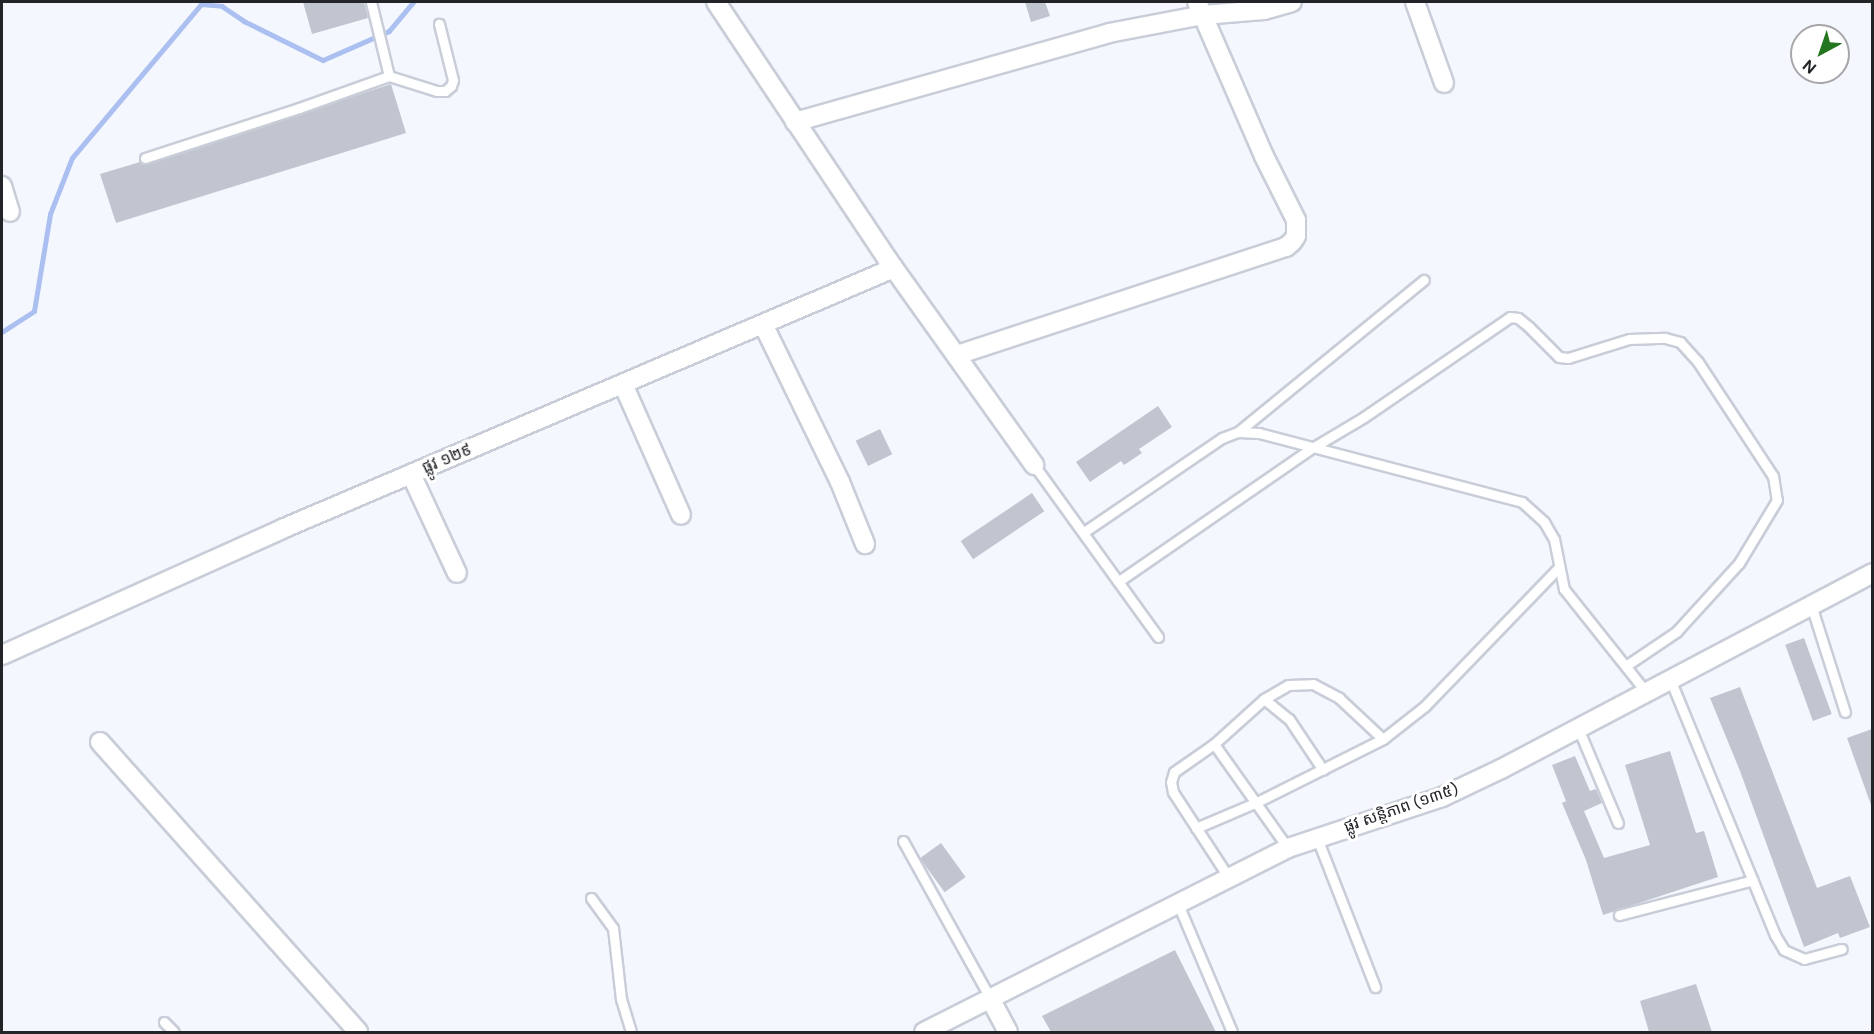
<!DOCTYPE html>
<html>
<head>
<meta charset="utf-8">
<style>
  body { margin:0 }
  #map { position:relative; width:1874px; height:1034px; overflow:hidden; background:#f4f7fe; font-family:"DM Sans","Noto Sans Khmer",sans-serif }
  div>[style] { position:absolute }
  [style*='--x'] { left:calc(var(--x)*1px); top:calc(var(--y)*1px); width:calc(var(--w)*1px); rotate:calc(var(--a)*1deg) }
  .stream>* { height:4.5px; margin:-2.25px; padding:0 2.25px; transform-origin:2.25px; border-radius:2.25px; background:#abc0f0 }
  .building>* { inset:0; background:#c0c5d0; transform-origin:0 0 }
  .roads { filter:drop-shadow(2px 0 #c8cdd8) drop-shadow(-2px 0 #c8cdd8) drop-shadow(0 2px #c8cdd8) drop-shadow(0 -2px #c8cdd8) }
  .lane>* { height:9px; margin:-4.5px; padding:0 4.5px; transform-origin:4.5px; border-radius:4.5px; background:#fff }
  .street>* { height:18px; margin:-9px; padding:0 9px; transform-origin:9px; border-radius:9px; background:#fff }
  span { translate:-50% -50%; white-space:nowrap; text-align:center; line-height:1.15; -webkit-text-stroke:6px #fff; paint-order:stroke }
  .street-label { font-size:16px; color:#222428 }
  .frame { position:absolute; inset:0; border:3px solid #222428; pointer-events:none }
  .north { position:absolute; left:1790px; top:24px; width:60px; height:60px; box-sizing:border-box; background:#fff; border:2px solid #a7a7a9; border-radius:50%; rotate:220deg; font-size:16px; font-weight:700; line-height:24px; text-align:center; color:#222428 }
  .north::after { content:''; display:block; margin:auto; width:21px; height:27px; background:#24751f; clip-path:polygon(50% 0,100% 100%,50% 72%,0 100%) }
</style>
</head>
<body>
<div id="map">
  <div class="stream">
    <i style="--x:2;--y:332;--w:38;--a:-33"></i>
    <i style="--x:34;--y:311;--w:98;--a:-80.6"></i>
    <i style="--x:50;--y:214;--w:60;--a:-68.6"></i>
    <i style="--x:72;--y:158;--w:201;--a:-50"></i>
    <i style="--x:201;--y:4;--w:21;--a:5"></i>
    <i style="--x:222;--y:6;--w:27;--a:34"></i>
    <i style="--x:244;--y:21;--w:88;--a:26.3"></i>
    <i style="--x:323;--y:60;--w:72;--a:-23.7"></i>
    <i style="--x:389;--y:31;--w:38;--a:-50"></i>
  </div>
  <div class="building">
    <i style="clip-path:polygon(303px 2px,364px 2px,368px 18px,312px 34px)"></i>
    <i style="clip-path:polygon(1025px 2px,1045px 2px,1050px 16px,1031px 22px)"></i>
    <i style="clip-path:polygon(391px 84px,406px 133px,116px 223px,100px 174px,140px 162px,147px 164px)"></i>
    <i style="clip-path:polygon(1158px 406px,1172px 427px,1139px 449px,1142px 453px,1124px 465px,1121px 461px,1090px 482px,1076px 462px)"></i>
    <i style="left:880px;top:429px;width:28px;height:27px;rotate:64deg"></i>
    <i style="left:1032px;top:493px;width:22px;height:86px;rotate:56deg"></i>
    <i style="left:1804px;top:638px;width:81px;height:20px;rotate:70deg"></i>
    <i style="clip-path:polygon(1740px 687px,1817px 888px,1850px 876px,1870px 927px,1840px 938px,1838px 933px,1804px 947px,1740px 771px,1710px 698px)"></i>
    <i style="clip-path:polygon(1872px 729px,1872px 804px,1871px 805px,1847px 738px)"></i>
    <i style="clip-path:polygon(1670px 751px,1696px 833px,1704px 831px,1718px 877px,1603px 915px,1586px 860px,1562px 803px,1566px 801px,1552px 765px,1575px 756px,1590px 791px,1596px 789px,1602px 803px,1584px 811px,1604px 858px,1650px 845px,1625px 765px)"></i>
    <i style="left:941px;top:843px;width:42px;height:26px;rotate:54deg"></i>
    <i style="clip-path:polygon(1175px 950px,1216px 1032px,1051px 1032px,1042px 1016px)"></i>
    <i style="clip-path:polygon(1696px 984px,1712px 1032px,1649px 1032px,1640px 1001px)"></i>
  </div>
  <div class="roads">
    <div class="lane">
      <i style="--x:389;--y:76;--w:50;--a:17.4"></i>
      <i style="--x:437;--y:91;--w:8;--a:0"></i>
      <i style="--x:445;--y:91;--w:8;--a:-40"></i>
      <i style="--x:451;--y:86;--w:6;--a:-72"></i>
      <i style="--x:453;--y:80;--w:58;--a:-104"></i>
      <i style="--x:145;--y:158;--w:162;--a:-18"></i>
      <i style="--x:299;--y:108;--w:96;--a:-19.6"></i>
      <i style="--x:389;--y:76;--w:76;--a:-103.7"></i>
      <i style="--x:1238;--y:432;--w:240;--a:-39.3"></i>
      <i style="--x:1034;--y:465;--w:212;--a:54.2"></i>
      <i style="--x:1084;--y:532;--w:167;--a:-34.3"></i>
      <i style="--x:1222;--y:438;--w:17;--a:-21"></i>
      <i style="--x:1238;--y:432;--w:21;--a:3"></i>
      <i style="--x:1259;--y:433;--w:272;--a:14.7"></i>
      <i style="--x:1522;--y:502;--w:30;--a:42"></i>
      <i style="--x:1544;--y:522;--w:20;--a:60"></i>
      <i style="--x:1554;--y:539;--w:51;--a:78.7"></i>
      <i style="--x:1564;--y:589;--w:132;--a:51.5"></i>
      <i style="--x:1119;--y:581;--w:234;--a:-34.6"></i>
      <i style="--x:1312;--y:448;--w:61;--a:-30.8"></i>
      <i style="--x:1364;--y:417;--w:177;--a:-34.4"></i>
      <i style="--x:1510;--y:317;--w:8;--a:7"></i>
      <i style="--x:1518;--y:318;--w:14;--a:39"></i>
      <i style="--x:1529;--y:327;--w:42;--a:45"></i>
      <i style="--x:1559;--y:357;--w:9;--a:6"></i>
      <i style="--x:1568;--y:358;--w:64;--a:-17.3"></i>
      <i style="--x:1629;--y:339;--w:36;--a:-2"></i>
      <i style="--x:1665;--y:338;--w:16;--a:15"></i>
      <i style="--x:1680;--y:342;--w:27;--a:48"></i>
      <i style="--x:1698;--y:362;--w:136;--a:56.7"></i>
      <i style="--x:1773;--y:476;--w:24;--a:81"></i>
      <i style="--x:1777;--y:500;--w:74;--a:121.1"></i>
      <i style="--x:1739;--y:563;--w:93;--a:132.4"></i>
      <i style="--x:1676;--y:632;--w:59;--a:146"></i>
      <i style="--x:1811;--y:605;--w:112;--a:72.4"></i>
      <i style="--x:1670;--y:679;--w:277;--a:67.7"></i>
      <i style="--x:1775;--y:935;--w:17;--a:59"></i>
      <i style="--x:1784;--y:950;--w:22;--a:24"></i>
      <i style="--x:1804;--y:959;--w:39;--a:-15"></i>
      <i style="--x:1264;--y:699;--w:28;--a:-30"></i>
      <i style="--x:1288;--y:685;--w:25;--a:-2"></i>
      <i style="--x:1313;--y:684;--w:30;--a:28"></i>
      <i style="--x:1339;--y:698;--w:60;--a:43"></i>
      <i style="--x:1578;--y:728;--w:103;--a:67.2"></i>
      <i style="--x:1214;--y:744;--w:128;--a:54.6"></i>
      <i style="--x:1196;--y:828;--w:66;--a:-23.1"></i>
      <i style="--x:1257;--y:802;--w:141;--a:-26.6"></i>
      <i style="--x:1383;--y:739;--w:53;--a:-38.2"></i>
      <i style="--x:1425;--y:706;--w:193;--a:-46"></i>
      <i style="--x:1317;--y:838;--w:160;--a:68.7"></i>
      <i style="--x:903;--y:841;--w:182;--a:61"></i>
      <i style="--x:1229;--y:878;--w:103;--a:-123.1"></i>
      <i style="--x:1173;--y:792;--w:10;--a:-101"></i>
      <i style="--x:1171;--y:782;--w:10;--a:-73"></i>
      <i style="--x:1174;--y:772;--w:49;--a:-35"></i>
      <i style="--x:1214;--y:744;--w:67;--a:-42"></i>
      <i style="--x:1264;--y:699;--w:32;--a:39"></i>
      <i style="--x:1289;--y:719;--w:61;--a:56.3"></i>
      <i style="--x:591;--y:898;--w:37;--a:54"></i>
      <i style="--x:613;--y:928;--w:71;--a:83.6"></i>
      <i style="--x:621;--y:999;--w:34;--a:73"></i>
      <i style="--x:1178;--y:904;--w:139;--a:67.1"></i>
      <i style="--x:1619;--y:915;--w:138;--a:-14.6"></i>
      <i style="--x:164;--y:1022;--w:14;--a:45"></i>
    </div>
    <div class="street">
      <i style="--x:716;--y:2;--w:310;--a:56.3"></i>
      <i style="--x:888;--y:260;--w:252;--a:54.5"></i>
      <i style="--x:1415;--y:2;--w:86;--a:70.3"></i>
      <i style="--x:795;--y:122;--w:326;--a:-15.8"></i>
      <i style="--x:1109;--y:33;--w:96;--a:-10.8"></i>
      <i style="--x:1203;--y:15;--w:61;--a:-4.7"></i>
      <i style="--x:1264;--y:10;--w:29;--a:-16"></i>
      <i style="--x:2;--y:186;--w:27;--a:73"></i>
      <i style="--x:763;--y:324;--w:176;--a:64"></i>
      <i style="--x:840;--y:482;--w:67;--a:68"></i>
      <i style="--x:957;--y:355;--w:346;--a:-18.2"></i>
      <i style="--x:1286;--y:247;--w:8;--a:-40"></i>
      <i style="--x:1292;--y:242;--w:7;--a:-56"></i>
      <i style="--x:1296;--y:236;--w:16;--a:-90"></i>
      <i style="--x:1296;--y:220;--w:72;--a:-116.6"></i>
      <i style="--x:1264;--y:156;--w:168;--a:-113.5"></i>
      <i style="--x:623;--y:384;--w:143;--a:66.1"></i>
      <i style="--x:411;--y:474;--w:109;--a:65.1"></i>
      <i style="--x:2;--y:655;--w:307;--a:-24.2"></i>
      <i style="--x:282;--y:529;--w:665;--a:-23.1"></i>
      <i style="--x:100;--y:742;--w:388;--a:48.3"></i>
      <i style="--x:991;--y:1000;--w:36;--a:62"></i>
      <i style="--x:924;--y:1032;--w:408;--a:-26.8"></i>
      <i style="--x:1288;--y:848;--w:162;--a:-18.3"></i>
      <i style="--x:1442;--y:797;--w:65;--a:-25.4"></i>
      <i style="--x:1501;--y:769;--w:420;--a:-27.8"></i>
    </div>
  </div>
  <div class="street-label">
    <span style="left:447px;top:459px;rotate:-23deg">ផ្លូវ ១២៩</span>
    <span style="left:1401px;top:808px;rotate:-19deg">ផ្លូវ សន្តិភាព (១៣៥)</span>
  </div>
  <div class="frame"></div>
  <div class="north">N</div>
</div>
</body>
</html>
